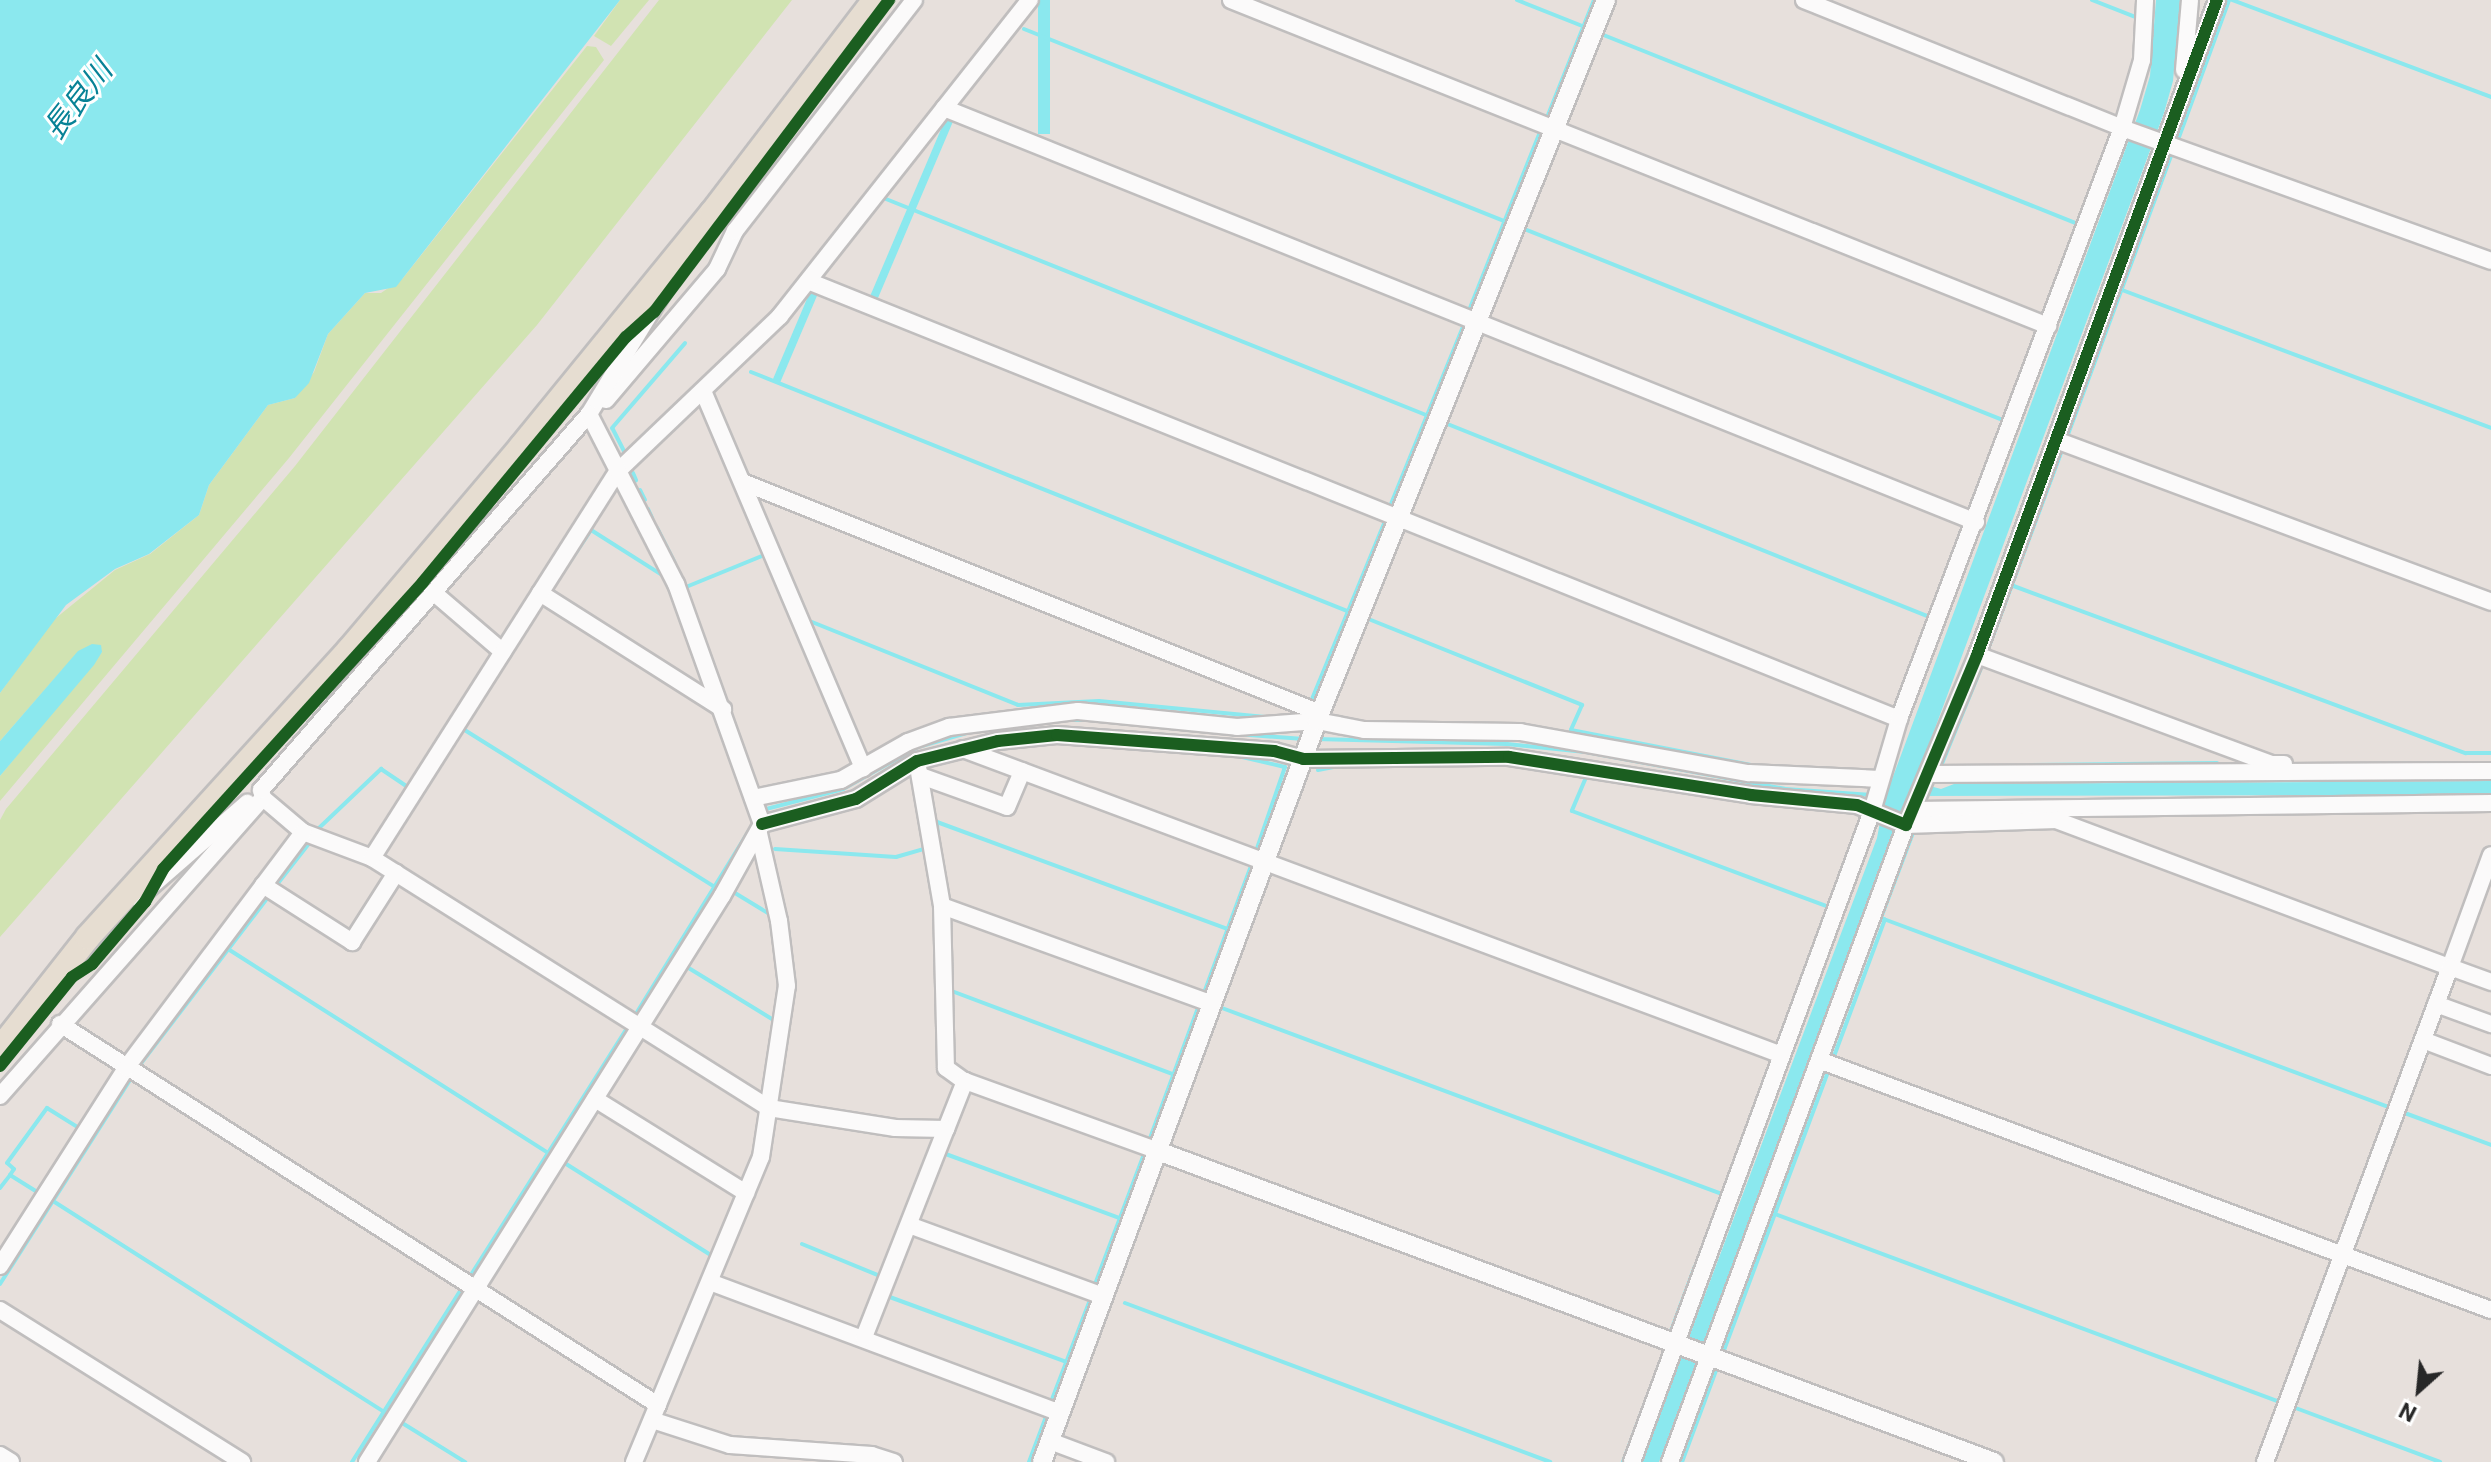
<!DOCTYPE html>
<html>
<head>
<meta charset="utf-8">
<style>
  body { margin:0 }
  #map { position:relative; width:2491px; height:1462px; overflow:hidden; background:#e7e0dc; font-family:Roboto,"Noto Sans JP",sans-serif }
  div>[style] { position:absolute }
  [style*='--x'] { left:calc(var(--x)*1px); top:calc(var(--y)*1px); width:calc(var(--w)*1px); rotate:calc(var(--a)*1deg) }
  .green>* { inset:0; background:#d1e3b2 }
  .water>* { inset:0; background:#8be8ee; transform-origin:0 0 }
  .stream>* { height:4px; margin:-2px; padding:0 2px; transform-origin:2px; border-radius:2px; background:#8be8ee }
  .roads { filter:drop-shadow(2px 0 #c0bebe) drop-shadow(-2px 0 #c0bebe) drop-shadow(0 2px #c0bebe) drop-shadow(0 -2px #c0bebe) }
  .minor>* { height:16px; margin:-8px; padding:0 8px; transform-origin:8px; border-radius:8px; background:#fbfafa }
  .tertiary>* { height:18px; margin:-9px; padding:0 9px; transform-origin:9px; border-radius:9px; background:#fbfafa }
  .primary>* { height:24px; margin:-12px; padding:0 12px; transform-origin:12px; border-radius:12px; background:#e6ddd1 }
  .cycleway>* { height:12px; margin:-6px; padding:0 6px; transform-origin:6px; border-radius:6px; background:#1b5e20 }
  span { translate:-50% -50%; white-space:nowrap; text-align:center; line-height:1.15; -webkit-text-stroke:6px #fff; paint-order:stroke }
  .water-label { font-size:30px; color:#078296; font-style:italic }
  .north { position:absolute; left:2379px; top:1350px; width:80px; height:80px; -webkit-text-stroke:6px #fff; paint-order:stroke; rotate:207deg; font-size:22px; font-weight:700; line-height:32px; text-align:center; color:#272727 }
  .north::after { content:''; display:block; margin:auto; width:28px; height:36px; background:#272727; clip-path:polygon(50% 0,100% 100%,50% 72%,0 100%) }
</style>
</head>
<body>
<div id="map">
  <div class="green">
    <i style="clip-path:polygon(620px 0,649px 0,611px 46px,594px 36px)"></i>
    <i style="clip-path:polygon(659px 0,792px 0,537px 325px,0 937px,0 820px,6px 809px,295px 466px)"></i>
    <i style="clip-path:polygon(587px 46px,596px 47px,604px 60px,289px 458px,0 801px,0 776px,102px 652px,62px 670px,0 741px,0 693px,51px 622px,115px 570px,150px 554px,199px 515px,209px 485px,268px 405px,295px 398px,314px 372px,328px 334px,365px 293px,381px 293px,403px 278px)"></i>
  </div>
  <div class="water">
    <i style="clip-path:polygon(0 0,620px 0,396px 287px,365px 293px,328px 334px,309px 383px,295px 398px,268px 405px,209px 485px,199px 515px,149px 554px,115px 569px,66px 605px,0 693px)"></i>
    <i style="left:1038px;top:0;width:12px;height:134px"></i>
    <i style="clip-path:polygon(2156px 0,2180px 0,2173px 81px,2164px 113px,1915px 782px,1941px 789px,1954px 784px,2491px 781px,2491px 795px,1909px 796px,1659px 1462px,1642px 1462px,1877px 838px,1884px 801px,2140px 110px,2150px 76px)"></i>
    <i style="left:947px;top:115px;width:8px;height:206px;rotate:23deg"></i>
    <i style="left:812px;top:287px;width:8px;height:102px;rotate:23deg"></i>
    <i style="clip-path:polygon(92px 644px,101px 645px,102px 652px,94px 665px,0 776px,0 741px,78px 651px)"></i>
  </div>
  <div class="stream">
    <i style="--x:1517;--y:0;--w:73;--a:21.7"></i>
    <i style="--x:2092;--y:0;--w:49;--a:21.4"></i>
    <i style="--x:2232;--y:0;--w:277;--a:20.5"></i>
    <i style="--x:1024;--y:29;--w:522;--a:21.8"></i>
    <i style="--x:1601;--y:34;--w:513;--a:21.72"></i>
    <i style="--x:1546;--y:120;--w:129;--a:-68.2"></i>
    <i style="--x:2179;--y:137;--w:146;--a:-69.9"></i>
    <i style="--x:886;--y:199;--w:587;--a:21.8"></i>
    <i style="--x:1522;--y:228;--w:520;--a:21.78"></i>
    <i style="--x:2122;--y:290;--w:394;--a:20.5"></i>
    <i style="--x:1468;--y:313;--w:197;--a:-68.3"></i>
    <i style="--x:751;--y:372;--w:648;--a:21.85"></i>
    <i style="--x:1445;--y:423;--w:525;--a:21.82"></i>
    <i style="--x:2067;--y:437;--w:306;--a:-69.7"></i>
    <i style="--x:626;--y:455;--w:30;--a:-117"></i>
    <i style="--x:612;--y:428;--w:112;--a:-49.3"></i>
    <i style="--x:633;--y:473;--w:8;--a:67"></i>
    <i style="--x:640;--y:490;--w:11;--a:63"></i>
    <i style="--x:648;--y:509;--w:10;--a:66"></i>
    <i style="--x:1389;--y:509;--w:200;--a:-67.9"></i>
    <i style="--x:657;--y:528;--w:38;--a:63"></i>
    <i style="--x:557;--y:581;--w:61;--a:-56.3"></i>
    <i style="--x:591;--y:530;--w:90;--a:32.3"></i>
    <i style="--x:683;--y:581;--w:7;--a:63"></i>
    <i style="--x:686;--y:587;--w:87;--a:-22.2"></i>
    <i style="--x:2011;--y:585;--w:485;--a:20.3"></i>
    <i style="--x:2466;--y:753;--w:25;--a:0"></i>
    <i style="--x:1366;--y:618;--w:233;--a:21.9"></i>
    <i style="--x:1582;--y:705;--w:27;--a:114"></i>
    <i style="--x:1571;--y:730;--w:189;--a:11"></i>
    <i style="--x:812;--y:622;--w:222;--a:21.9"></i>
    <i style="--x:1018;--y:705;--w:81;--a:-2.8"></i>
    <i style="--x:1099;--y:701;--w:167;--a:5.5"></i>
    <i style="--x:1987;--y:652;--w:218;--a:-69.6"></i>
    <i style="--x:1310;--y:704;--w:200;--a:-67.7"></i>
    <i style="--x:1069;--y:720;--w:20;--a:0"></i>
    <i style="--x:463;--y:729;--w:297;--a:32.1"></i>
    <i style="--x:1237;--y:734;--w:67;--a:4.3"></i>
    <i style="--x:1316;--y:739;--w:191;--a:1.5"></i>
    <i style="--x:1507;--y:744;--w:79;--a:5.8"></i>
    <i style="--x:1586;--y:752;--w:202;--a:10.5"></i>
    <i style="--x:1785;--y:789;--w:87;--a:3.9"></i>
    <i style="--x:1238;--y:756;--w:48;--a:13.2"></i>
    <i style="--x:1285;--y:767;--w:89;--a:109"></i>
    <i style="--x:2031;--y:765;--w:186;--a:-0.6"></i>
    <i style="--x:1947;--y:766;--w:6;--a:180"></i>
    <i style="--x:1941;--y:766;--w:111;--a:-67.8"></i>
    <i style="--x:1318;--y:770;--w:21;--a:-11"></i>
    <i style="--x:1587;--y:775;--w:39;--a:113"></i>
    <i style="--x:1572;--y:811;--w:274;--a:20.5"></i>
    <i style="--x:421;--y:796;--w:49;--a:-58.2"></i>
    <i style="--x:762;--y:810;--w:84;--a:-14.5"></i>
    <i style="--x:843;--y:789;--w:86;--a:-29.2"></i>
    <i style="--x:918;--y:747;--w:54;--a:-16.1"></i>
    <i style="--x:319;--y:828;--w:86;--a:-43.6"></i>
    <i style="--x:381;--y:769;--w:34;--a:34"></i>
    <i style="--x:1914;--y:830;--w:94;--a:110.6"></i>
    <i style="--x:1881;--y:918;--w:544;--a:20.43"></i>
    <i style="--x:938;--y:842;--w:20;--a:-93"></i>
    <i style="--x:937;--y:822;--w:310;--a:20.2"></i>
    <i style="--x:775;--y:849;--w:121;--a:3.8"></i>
    <i style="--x:896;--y:857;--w:32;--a:-16"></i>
    <i style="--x:275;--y:887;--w:58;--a:-52"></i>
    <i style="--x:735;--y:893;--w:42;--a:31.4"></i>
    <i style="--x:228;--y:949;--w:379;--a:32.5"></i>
    <i style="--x:687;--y:967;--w:103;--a:31.5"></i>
    <i style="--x:949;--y:990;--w:239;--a:20.6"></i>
    <i style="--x:1204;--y:993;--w:139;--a:-69.7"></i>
    <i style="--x:1222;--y:1008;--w:533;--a:20.41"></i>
    <i style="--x:634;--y:1017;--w:219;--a:-58.3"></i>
    <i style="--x:1833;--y:1059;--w:149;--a:-69.6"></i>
    <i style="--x:139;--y:1066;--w:213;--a:-52.6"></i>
    <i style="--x:2402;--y:1112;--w:95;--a:20.3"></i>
    <i style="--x:1149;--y:1141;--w:145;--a:-69.8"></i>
    <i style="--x:943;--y:1153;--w:189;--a:20.2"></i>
    <i style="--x:563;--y:1162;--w:176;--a:32.2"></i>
    <i style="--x:10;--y:1175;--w:7;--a:-56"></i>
    <i style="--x:14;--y:1169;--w:9;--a:-139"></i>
    <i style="--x:7;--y:1163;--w:68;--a:-54"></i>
    <i style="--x:47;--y:1108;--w:38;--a:32"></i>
    <i style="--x:0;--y:1188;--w:16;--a:-52"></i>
    <i style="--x:10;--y:1175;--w:34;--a:32"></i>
    <i style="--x:53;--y:1201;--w:393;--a:32.5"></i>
    <i style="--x:1775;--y:1214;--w:539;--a:20.42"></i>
    <i style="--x:802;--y:1244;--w:84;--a:22.3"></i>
    <i style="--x:1698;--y:1260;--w:194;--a:-69.8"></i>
    <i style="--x:469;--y:1278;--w:299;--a:-57.7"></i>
    <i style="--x:0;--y:1284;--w:242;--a:-57.5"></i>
    <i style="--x:1094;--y:1287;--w:142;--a:-69.4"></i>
    <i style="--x:887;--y:1296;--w:191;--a:20.2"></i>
    <i style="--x:1125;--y:1303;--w:454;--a:20.5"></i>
    <i style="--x:1671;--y:1331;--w:69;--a:-69.7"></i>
    <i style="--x:1724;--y:1350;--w:300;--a:-69.5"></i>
    <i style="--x:1051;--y:1402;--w:112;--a:-69.1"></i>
    <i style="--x:2293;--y:1407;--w:157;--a:20.5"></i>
    <i style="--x:399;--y:1421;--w:78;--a:31.8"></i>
    <i style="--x:352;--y:1462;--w:209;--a:-57.7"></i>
    <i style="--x:1029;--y:1462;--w:51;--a:-69.4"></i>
    <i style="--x:1623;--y:1462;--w:121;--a:-69.6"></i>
    <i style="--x:1682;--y:1462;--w:100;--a:-69.6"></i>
  </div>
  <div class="roads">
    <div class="minor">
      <i style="--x:1231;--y:0;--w:880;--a:21.75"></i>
      <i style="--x:1804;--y:0;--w:343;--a:21.9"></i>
      <i style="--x:2122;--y:128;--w:392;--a:19.8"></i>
      <i style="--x:2184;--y:70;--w:70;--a:-85.1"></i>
      <i style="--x:944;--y:108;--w:1112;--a:21.86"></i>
      <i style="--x:808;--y:281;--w:1176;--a:21.87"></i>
      <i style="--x:703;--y:391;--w:410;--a:67"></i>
      <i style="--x:606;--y:400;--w:172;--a:-49.7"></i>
      <i style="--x:717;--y:269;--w:42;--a:-64.7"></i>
      <i style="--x:735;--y:231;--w:292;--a:-52.2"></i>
      <i style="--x:2056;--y:440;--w:464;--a:20.4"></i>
      <i style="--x:745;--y:483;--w:619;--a:21.8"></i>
      <i style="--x:433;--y:592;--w:92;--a:40.6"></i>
      <i style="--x:540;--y:593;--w:217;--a:32.4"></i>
      <i style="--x:1977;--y:655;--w:314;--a:20.3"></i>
      <i style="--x:2271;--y:764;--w:13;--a:0"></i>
      <i style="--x:963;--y:749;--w:874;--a:20.49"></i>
      <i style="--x:917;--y:761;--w:147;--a:80.2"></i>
      <i style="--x:942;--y:906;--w:162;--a:88.6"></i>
      <i style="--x:946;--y:1068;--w:24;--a:36"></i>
      <i style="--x:1928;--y:774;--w:563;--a:-0.31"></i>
      <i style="--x:921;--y:776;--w:91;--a:19.8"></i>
      <i style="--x:1007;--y:807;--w:39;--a:-67"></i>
      <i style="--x:263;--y:798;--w:52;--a:40.4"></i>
      <i style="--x:303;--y:832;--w:74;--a:20.6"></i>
      <i style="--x:372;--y:858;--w:469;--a:32.2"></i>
      <i style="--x:769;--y:1108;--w:128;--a:9"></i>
      <i style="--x:895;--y:1128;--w:51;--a:1.1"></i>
      <i style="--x:946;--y:1129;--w:52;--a:-68.4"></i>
      <i style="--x:965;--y:1081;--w:205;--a:19.9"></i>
      <i style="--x:753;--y:798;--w:90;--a:-11.6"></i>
      <i style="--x:841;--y:780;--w:77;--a:-29.6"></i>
      <i style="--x:908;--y:742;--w:44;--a:-20.1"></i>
      <i style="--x:949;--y:727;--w:130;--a:-7.1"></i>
      <i style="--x:1078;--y:711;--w:160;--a:5.7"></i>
      <i style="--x:1237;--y:727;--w:80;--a:-4.3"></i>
      <i style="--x:1317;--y:721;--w:48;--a:10.8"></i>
      <i style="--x:1364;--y:730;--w:156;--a:0.7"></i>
      <i style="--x:1520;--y:732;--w:233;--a:10.2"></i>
      <i style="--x:1749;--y:773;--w:130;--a:2.6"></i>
      <i style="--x:1913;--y:810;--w:578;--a:-0.69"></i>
      <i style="--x:762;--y:824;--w:97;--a:-14.9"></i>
      <i style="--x:856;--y:799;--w:72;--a:-31.9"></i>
      <i style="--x:917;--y:761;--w:83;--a:-13.9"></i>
      <i style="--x:998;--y:741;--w:59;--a:-5.8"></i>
      <i style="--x:1057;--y:735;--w:218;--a:4.2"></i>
      <i style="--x:1274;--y:751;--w:30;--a:15"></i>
      <i style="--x:1303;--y:759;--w:206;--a:-0.6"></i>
      <i style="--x:1509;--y:757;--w:245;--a:8.9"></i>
      <i style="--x:1751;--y:795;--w:106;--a:5.4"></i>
      <i style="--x:1857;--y:805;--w:53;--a:22.2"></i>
      <i style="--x:1906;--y:825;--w:184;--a:-67.3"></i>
      <i style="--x:1977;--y:655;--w:698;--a:-69.88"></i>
      <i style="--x:372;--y:858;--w:459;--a:-57.6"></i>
      <i style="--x:618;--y:471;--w:224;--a:-43.7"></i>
      <i style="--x:780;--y:316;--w:403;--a:-51.7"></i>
      <i style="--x:263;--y:885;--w:106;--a:32.6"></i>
      <i style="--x:352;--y:942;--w:82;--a:-57.5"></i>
      <i style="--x:138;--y:898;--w:145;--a:-41.1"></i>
      <i style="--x:942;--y:906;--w:287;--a:19.9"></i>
      <i style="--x:2436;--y:1004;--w:59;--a:20"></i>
      <i style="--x:60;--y:1024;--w:709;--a:32.5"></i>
      <i style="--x:2423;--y:1040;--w:73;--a:20.9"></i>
      <i style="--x:1819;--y:1060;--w:717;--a:20.41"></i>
      <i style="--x:0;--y:1096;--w:397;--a:-48.6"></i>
      <i style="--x:263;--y:798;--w:8;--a:-104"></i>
      <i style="--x:261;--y:790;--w:499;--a:-48.9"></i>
      <i style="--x:589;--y:414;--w:158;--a:-58.7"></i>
      <i style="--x:595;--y:1099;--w:178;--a:31.9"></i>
      <i style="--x:909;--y:1225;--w:207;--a:20.1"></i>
      <i style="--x:0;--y:1266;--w:235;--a:-57.5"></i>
      <i style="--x:126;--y:1068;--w:295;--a:-53.1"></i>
      <i style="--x:710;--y:1282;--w:374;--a:20.5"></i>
      <i style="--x:0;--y:1310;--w:286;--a:32.1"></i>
      <i style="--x:864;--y:1337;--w:224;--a:-68.5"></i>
      <i style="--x:652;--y:1420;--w:82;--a:17.8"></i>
      <i style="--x:730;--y:1445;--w:142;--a:4"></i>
      <i style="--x:872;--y:1455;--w:23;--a:18"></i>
      <i style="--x:1050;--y:1441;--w:60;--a:20.6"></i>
      <i style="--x:0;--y:1455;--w:13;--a:32"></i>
      <i style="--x:367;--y:1462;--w:668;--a:-57.9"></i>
      <i style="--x:722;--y:896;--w:82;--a:-60.9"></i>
      <i style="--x:762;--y:824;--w:255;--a:-109.7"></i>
      <i style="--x:676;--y:584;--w:191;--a:-117.1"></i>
      <i style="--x:634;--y:1462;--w:330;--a:-67.4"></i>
      <i style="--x:761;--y:1157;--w:173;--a:-81.4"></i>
      <i style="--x:787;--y:986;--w:65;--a:-97"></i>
      <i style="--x:779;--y:921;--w:89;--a:-102.9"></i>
      <i style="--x:1632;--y:1462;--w:694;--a:-69.76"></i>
      <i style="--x:1872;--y:811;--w:96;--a:-73.6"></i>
      <i style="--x:1899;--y:719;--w:632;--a:-69.33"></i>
      <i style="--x:2122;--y:128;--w:71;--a:-73.6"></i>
      <i style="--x:2142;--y:60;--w:60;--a:-87.1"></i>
      <i style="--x:1670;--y:1462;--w:679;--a:-69.67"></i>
      <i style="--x:1906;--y:825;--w:150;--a:-1.9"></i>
      <i style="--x:2056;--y:820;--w:421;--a:20.5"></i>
      <i style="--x:2450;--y:967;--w:119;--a:-69.9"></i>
      <i style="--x:2265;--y:1462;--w:528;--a:-69.51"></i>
      <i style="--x:2450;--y:967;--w:44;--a:20.1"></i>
    </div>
    <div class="tertiary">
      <i style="--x:1158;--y:1151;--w:892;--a:20.41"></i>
      <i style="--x:1042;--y:1462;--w:790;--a:-69.64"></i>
      <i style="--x:1317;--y:721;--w:777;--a:-68.16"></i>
    </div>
    <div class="primary">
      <i style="--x:0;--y:1049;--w:142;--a:-51.8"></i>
      <i style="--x:88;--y:937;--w:388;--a:-47.7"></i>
      <i style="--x:349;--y:650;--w:266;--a:-49.7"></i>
      <i style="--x:521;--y:447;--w:302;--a:-50.8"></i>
      <i style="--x:712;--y:213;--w:268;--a:-52.6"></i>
    </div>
  </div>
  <div class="cycleway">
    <i style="--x:762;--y:824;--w:97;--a:-14.9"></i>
    <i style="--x:856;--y:799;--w:72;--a:-31.9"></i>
    <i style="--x:917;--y:761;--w:83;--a:-13.9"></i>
    <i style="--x:998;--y:741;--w:59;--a:-5.8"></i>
    <i style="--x:1057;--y:735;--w:218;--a:4.2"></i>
    <i style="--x:1274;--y:751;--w:30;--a:15"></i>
    <i style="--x:1303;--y:759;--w:206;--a:-0.6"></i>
    <i style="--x:1509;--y:757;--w:245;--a:8.9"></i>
    <i style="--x:1751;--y:795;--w:106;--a:5.4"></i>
    <i style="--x:1857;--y:805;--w:53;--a:22.2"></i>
    <i style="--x:1906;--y:825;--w:184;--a:-67.3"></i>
    <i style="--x:1977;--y:655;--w:698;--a:-69.88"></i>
    <i style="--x:0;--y:1066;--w:114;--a:-51"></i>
    <i style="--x:72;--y:977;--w:24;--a:-33"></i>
    <i style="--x:92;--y:964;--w:82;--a:-49.5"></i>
    <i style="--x:145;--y:902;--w:38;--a:-61"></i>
    <i style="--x:163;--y:869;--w:387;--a:-47.8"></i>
    <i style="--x:423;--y:582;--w:318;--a:-50.4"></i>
    <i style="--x:626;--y:337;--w:38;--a:-42"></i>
    <i style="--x:654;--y:312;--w:391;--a:-53"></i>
  </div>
  <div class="water-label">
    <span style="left:78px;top:100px;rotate:-52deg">長良川</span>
  </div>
  <div class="north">N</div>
</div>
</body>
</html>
